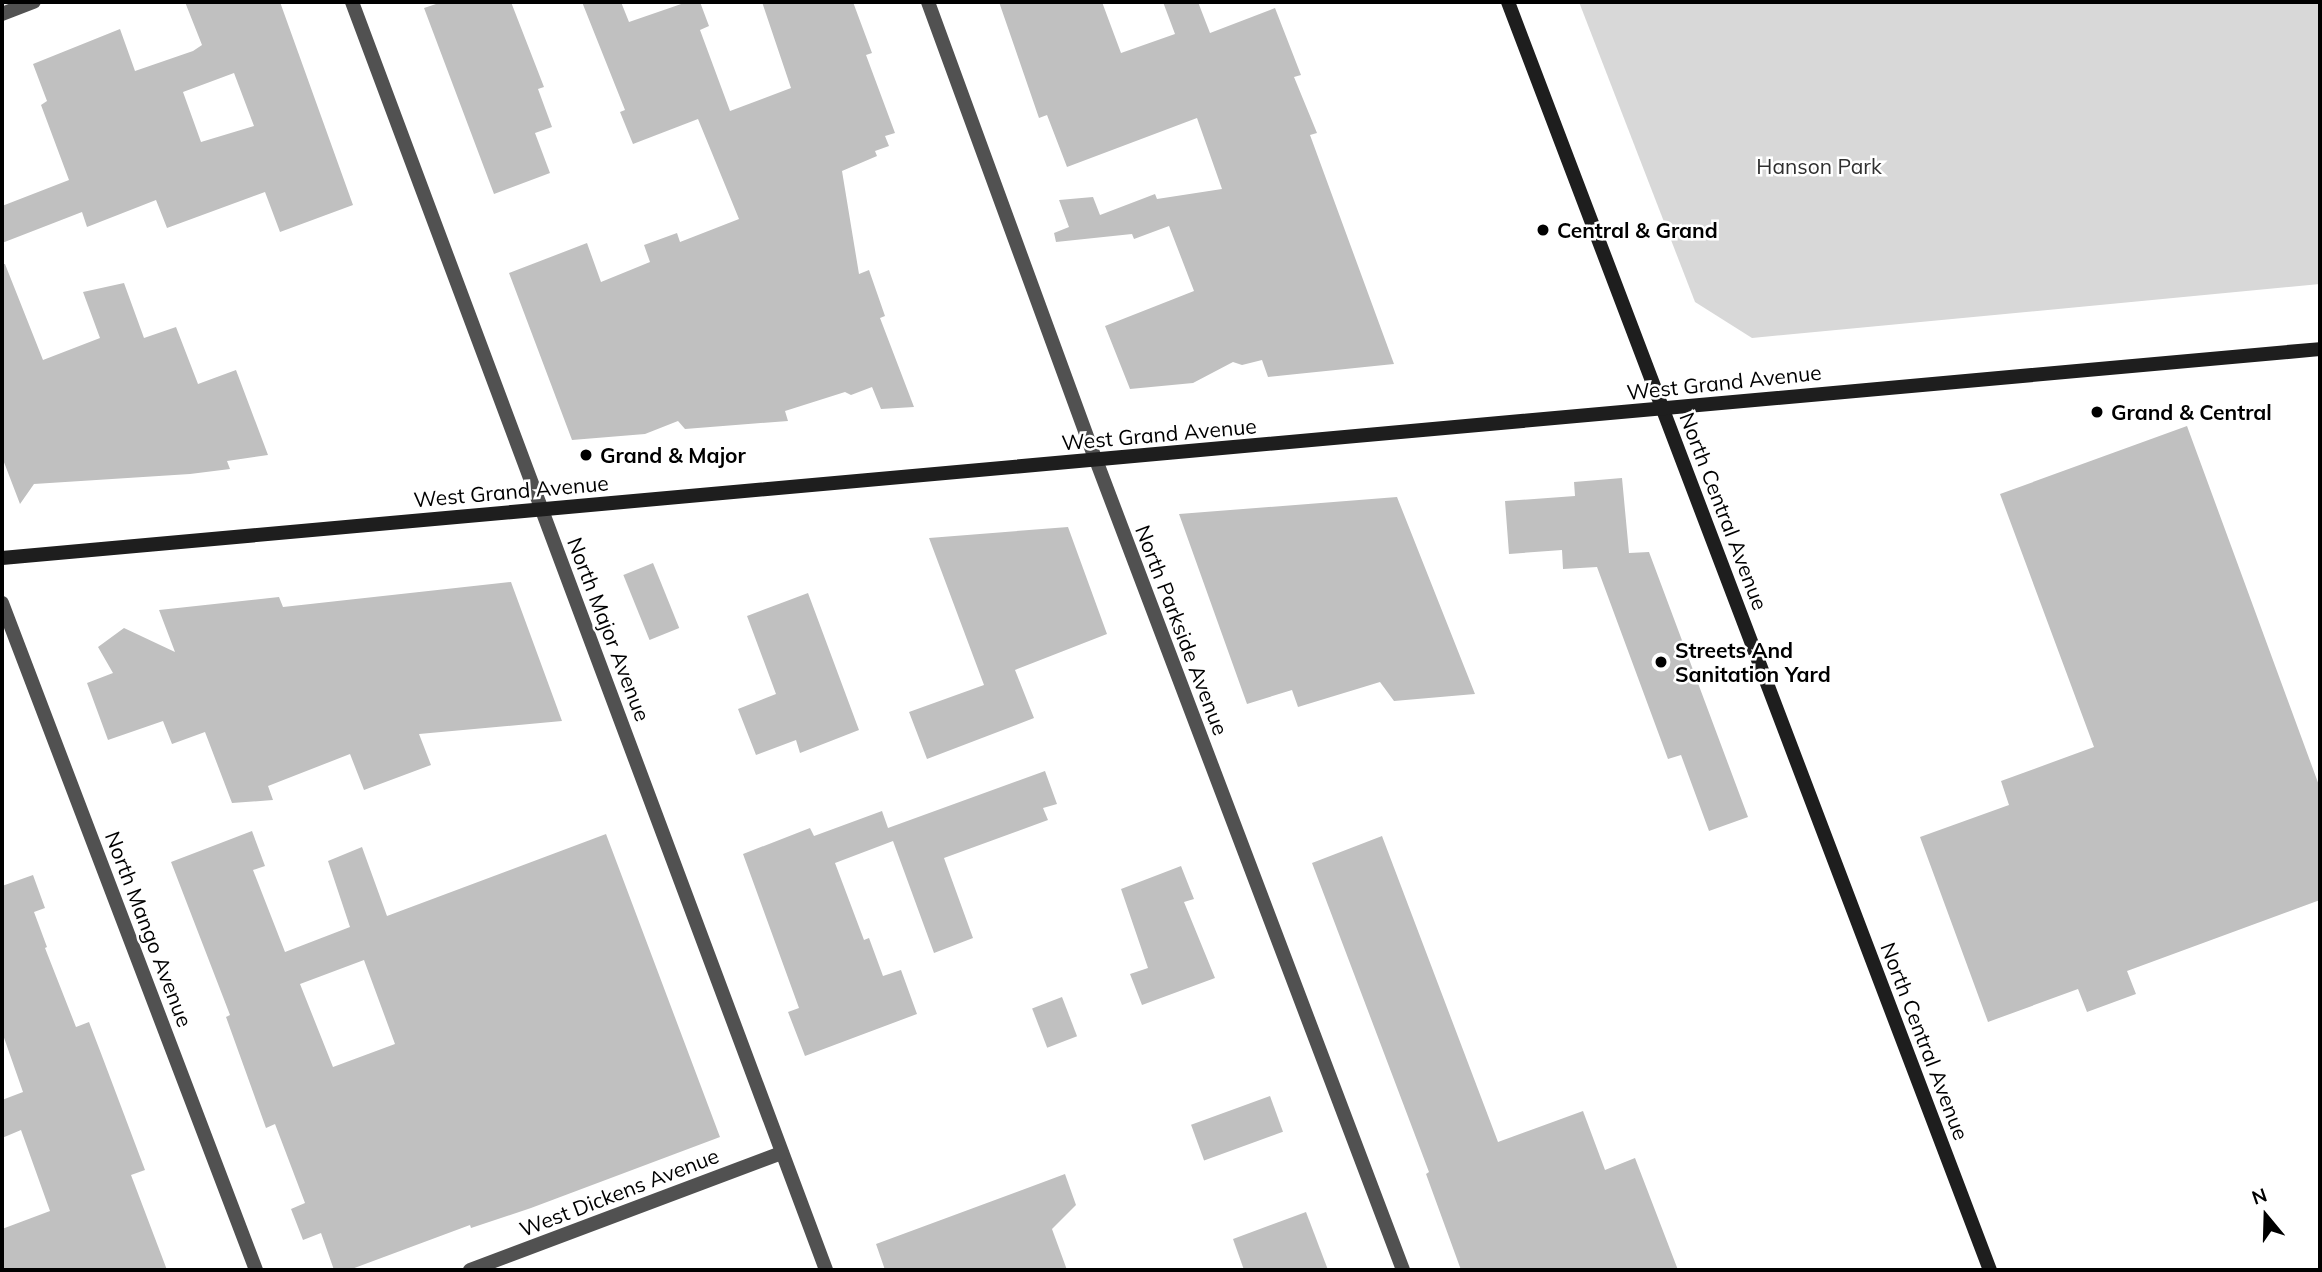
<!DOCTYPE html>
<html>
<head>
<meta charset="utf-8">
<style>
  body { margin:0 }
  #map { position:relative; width:2322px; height:1272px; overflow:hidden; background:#fff; font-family:Mulish,sans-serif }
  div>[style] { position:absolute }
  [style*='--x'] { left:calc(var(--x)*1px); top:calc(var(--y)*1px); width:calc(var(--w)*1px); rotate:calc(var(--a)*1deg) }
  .green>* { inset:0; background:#d8d8d8 }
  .building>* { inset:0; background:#c0c0c0; transform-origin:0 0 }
  .street>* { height:14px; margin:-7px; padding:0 7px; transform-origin:7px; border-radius:7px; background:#515151 }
  .secondary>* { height:14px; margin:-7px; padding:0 7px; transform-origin:7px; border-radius:7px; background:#1e1e1e }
  .dots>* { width:19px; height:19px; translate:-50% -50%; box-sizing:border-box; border:4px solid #fff; border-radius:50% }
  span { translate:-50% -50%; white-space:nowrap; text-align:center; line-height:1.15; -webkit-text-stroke:5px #fff; paint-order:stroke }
  .park-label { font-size:21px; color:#2f2f2f }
  .poi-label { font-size:21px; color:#000; font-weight:700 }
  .left { translate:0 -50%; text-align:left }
  .street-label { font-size:21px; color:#000 }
  .frame { position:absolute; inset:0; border:4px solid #000; pointer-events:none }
  .north { position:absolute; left:2231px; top:1181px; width:70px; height:70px; -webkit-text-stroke:5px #fff; paint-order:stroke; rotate:341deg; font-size:19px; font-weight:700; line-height:28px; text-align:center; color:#000 }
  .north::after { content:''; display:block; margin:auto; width:24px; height:32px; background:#000; clip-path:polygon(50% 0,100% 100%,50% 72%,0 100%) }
</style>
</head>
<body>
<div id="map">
  <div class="green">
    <i style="clip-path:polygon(1579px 2px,2320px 2px,2320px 284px,1752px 338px,1695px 302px)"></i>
  </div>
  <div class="building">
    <i style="clip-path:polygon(evenodd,185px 2px,280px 2px,353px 205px,280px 232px,265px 192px,167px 228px,156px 200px,87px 227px,82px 212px,2px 243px,2px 206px,69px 180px,41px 105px,47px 101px,33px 64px,120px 29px,135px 71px,193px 51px,202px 45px,185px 2px,234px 73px,254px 126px,201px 142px,183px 92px,234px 73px)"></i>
    <i style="clip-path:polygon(442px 2px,511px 2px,544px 87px,538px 89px,552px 127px,535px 133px,550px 173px,494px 194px,424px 8px)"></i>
    <i style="clip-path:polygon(582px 2px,621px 2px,629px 22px,687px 2px,700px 2px,709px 26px,700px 30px,730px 111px,791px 88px,762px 2px,853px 2px,872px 53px,866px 55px,895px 133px,885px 136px,889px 146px,875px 151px,877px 156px,842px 171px,859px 274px,869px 270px,885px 316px,880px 318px,914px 407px,881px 409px,872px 387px,851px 395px,845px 392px,785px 411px,788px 421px,685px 429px,678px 421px,645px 434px,572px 440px,509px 273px,587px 243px,601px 282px,650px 262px,644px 245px,677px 233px,680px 242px,739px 219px,698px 119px,633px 144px,620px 112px,625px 110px)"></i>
    <i style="clip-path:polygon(999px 2px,1102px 2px,1121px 53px,1175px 34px,1163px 2px,1198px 2px,1210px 33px,1275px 8px,1301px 75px,1294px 77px,1317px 133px,1310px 135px,1394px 364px,1268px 377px,1262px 360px,1242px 365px,1233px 362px,1193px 383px,1130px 389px,1105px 326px,1194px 291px,1169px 226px,1134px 239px,1132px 234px,1056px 242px,1054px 233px,1069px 227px,1059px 200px,1093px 197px,1100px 215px,1155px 194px,1157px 199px,1222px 189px,1197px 118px,1067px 167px,1047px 115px,1039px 118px)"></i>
    <i style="clip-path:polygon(2px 264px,5px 264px,43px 360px,100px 338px,83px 292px,124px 283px,144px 338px,176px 327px,198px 384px,236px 370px,268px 455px,227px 461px,230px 469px,190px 474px,34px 484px,20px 504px,2px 457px)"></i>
    <i style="clip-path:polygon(2187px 426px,2320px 788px,2320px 900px,2127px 971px,2136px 994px,2087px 1012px,2078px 989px,1988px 1022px,1920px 837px,2009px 805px,2001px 781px,2094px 747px,2000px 494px)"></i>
    <i style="clip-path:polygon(1622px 478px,1629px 553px,1649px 552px,1748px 817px,1709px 831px,1681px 755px,1668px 759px,1597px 567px,1563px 569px,1562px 550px,1509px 554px,1505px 501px,1575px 496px,1574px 482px)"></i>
    <i style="clip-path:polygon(1397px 497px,1475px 694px,1394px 701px,1380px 682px,1298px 707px,1292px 690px,1247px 704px,1179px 514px)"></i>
    <i style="clip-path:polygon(1068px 527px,1107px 634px,1015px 670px,1034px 718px,927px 759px,909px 712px,984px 685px,929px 538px)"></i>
    <i style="left:653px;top:563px;width:70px;height:32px;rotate:68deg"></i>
    <i style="clip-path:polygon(511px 582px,562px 721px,419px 734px,431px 765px,364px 790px,350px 754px,268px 786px,273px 800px,232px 803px,205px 732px,172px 744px,163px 721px,108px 740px,87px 683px,113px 673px,98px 647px,124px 628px,175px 652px,159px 610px,279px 597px,283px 607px)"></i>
    <i style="clip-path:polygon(808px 593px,859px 730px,800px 753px,796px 740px,756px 755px,738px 709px,776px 694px,747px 616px)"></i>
    <i style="clip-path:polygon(1045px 771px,1057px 804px,1043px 808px,1048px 820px,944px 858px,973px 938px,934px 953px,893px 841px,835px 863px,864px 940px,869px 938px,883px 976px,901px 970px,917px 1014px,805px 1056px,788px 1012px,799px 1008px,743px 854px,810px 828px,814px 836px,882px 811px,888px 828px)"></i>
    <i style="clip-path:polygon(evenodd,252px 831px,265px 866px,253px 870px,285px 952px,350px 927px,328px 861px,362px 847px,387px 916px,606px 834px,720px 1137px,531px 1208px,471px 1228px,470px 1225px,349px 1270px,334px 1270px,321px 1233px,303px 1240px,291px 1209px,305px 1203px,275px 1124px,266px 1128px,226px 1017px,230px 1015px,171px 862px,252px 831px,364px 960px,395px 1044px,333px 1067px,300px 984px,364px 960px)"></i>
    <i style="clip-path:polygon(1382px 836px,1498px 1142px,1583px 1111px,1605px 1170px,1635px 1158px,1678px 1270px,1461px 1270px,1426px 1174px,1429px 1172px,1312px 863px)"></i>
    <i style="clip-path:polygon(1181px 866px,1194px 899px,1184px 902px,1215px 978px,1142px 1005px,1130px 974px,1148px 968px,1121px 889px)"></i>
    <i style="clip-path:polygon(33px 875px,45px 908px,34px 912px,47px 947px,45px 948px,76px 1027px,89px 1022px,102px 1056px,145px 1170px,131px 1175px,167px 1270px,2px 1270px,2px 1229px,50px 1211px,21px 1130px,2px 1138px,2px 1100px,23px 1092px,2px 1032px,2px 886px)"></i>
    <i style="left:1062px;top:997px;width:42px;height:32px;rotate:69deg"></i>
    <i style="left:1270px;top:1096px;width:38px;height:84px;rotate:70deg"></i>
    <i style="clip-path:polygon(1065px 1174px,1076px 1205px,1052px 1229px,1067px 1270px,885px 1270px,876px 1244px)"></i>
    <i style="clip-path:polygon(1306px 1212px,1328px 1270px,1244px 1270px,1233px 1239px)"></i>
  </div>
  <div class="street">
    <i style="--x:352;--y:2;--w:1354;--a:69.5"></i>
    <i style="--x:928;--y:2;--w:488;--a:69.9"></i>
    <i style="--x:1096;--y:460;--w:866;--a:69.24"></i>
    <i style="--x:2;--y:14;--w:34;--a:-21"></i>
    <i style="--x:2;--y:603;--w:714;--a:69.15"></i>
    <i style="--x:470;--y:1270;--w:333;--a:-20.6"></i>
  </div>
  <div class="secondary">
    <i style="--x:1508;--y:2;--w:1357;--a:69.19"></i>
    <i style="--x:2;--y:558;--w:2327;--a:-5.15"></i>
  </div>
  <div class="dots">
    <i style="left:1543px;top:230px;background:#000"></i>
    <i style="left:2097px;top:412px;background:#000"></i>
    <i style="left:586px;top:455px;background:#000"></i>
    <i style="left:1661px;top:662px;background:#000"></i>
  </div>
  <div class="park-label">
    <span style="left:1819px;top:166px">Hanson Park</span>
  </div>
  <div class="poi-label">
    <span class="left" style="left:1557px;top:230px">Central &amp; Grand</span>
    <span class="left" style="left:2111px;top:412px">Grand &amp; Central</span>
    <span class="left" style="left:600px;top:455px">Grand &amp; Major</span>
    <span class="left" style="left:1675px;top:662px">Streets And<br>Sanitation Yard</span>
  </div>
  <div class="street-label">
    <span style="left:1724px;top:382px;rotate:-6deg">West Grand Avenue</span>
    <span style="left:1159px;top:434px;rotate:-5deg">West Grand Avenue</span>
    <span style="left:511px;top:491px;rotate:-5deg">West Grand Avenue</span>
    <span style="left:1724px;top:511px;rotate:69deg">North Central Avenue</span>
    <span style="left:609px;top:629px;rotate:69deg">North Major Avenue</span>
    <span style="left:1182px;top:630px;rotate:69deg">North Parkside Avenue</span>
    <span style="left:149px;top:929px;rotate:69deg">North Mango Avenue</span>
    <span style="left:1925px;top:1041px;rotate:69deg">North Central Avenue</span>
    <span style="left:619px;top:1192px;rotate:-21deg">West Dickens Avenue</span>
  </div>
  <div class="frame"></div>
  <div class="north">N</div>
</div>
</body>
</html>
